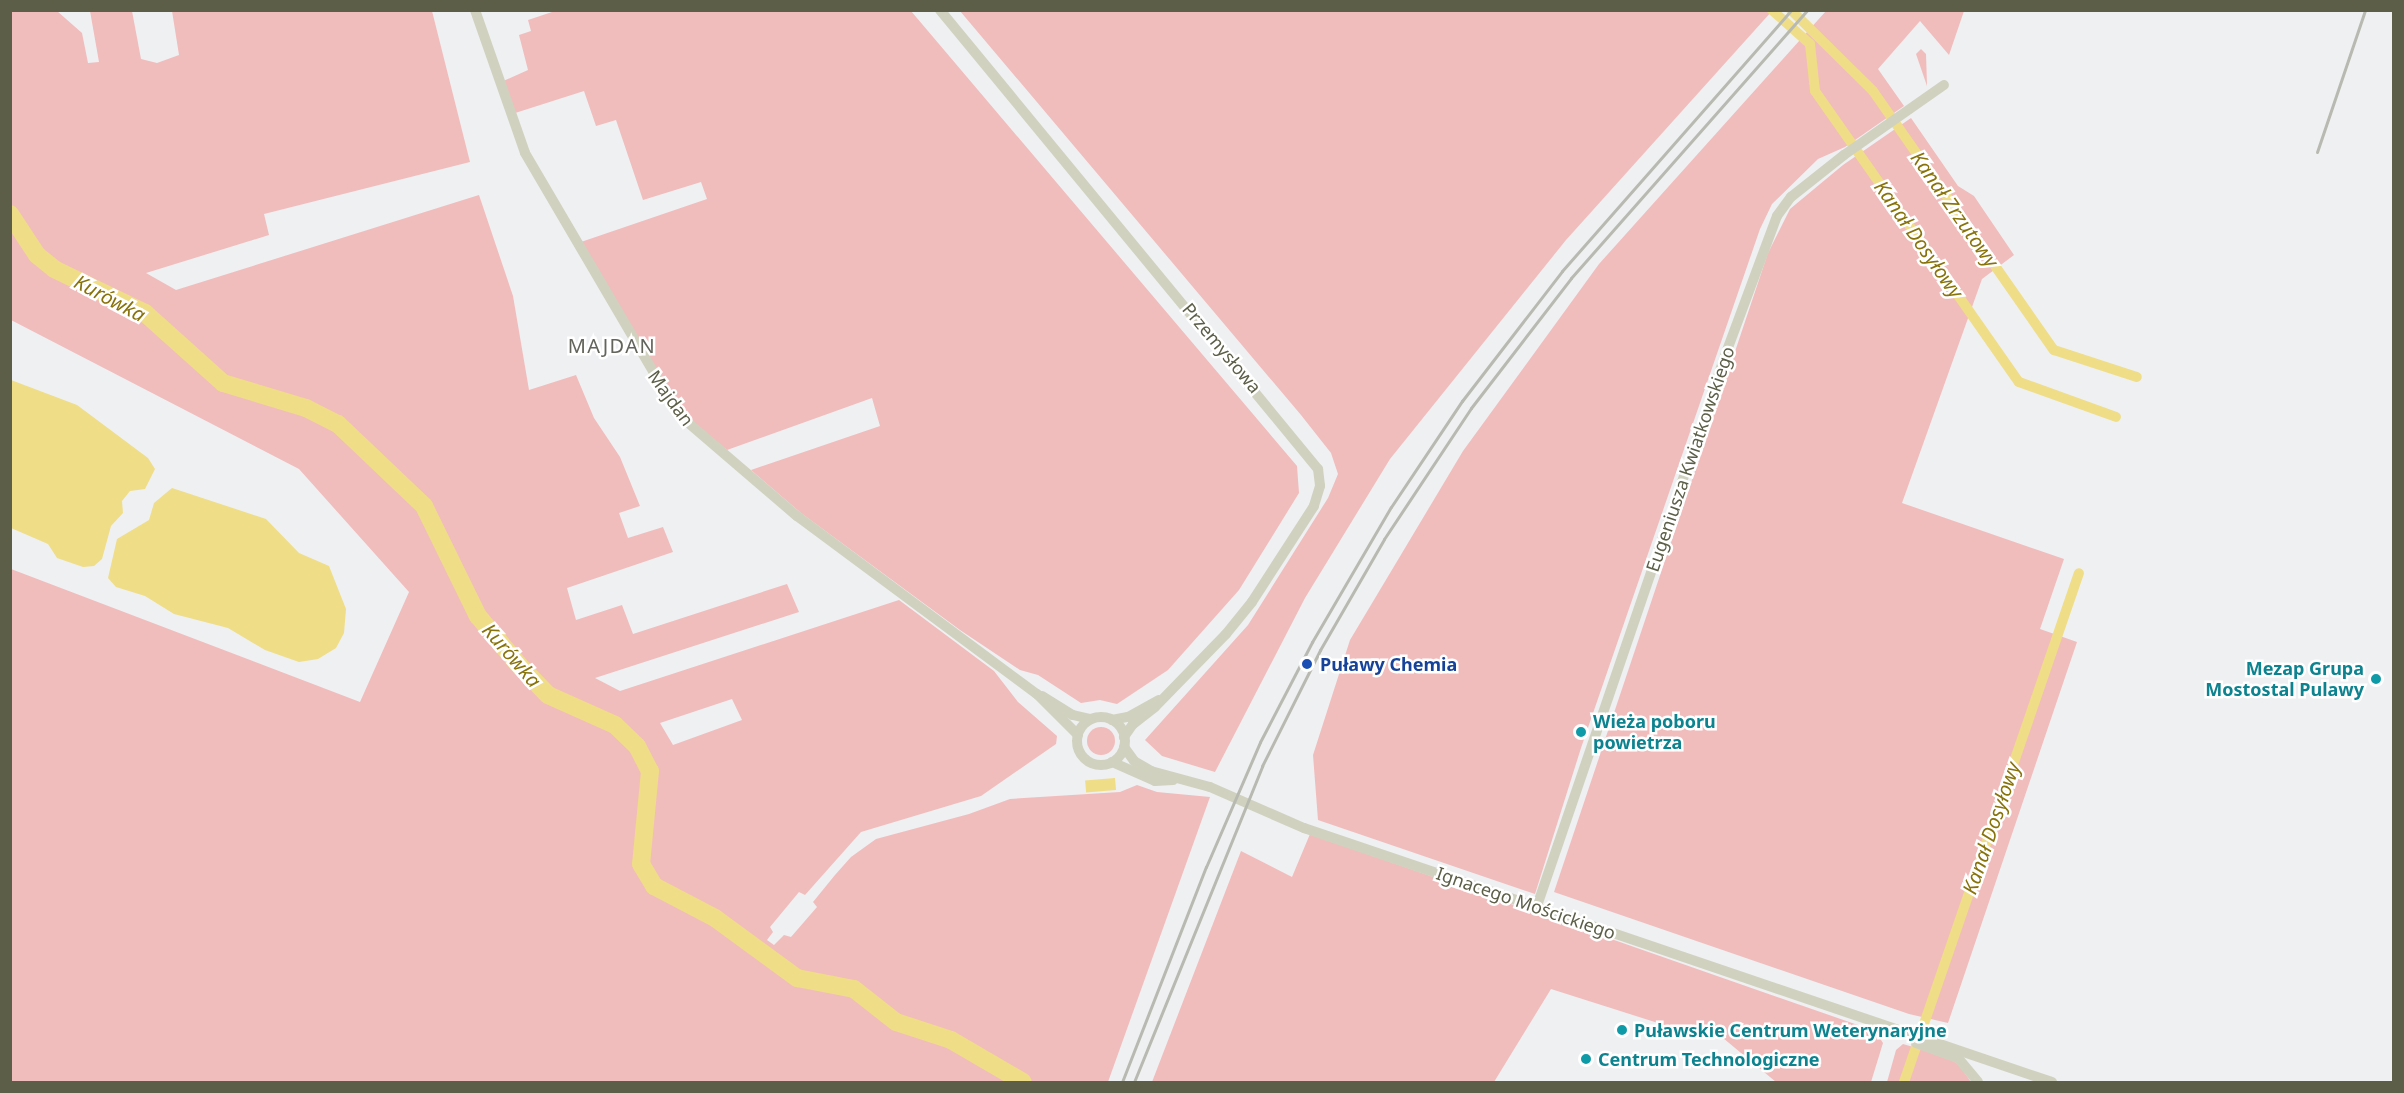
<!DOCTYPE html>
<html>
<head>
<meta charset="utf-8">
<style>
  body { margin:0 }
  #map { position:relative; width:2404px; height:1093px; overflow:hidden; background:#eff0f2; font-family:"Noto Sans",sans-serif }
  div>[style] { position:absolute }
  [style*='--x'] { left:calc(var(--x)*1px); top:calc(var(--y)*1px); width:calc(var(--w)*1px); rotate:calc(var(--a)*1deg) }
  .green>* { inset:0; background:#f1bcbc }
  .round { border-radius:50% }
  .water>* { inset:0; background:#efdd88; transform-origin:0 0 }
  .canal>* { height:10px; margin:-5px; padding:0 5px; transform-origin:5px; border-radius:5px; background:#efdd88 }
  .river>* { height:18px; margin:-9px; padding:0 9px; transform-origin:9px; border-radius:9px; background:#efdd88 }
  .minor>* { height:10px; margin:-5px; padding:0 5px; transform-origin:5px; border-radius:5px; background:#d0d2bf }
  .minor>.ring { margin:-5px; padding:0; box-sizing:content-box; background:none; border:10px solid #d0d2bf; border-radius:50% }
  .rail>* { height:3px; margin:-1.5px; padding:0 1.5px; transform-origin:1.5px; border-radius:1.5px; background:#b8bab1 }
  .dots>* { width:16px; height:16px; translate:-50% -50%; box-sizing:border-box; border:3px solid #fff; border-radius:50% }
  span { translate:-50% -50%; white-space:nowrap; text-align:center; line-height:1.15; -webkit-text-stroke:5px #fff; paint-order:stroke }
  .street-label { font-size:18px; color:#5c5e47 }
  .transit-label { font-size:18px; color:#164399; font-weight:700 }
  .left { translate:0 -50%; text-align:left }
  .culture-label { font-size:18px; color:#0d838f; font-weight:700 }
  .right { translate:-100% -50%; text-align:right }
  .water-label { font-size:20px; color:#88720a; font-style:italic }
  .neighbourhood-label { font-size:20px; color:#63655c; letter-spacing:1.5px }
  .frame { position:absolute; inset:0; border:12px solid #5c5e47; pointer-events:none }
</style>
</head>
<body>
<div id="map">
  <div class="green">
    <i style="clip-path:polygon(evenodd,11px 10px,57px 11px,82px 33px,88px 63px,99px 62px,90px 11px,132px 11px,141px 59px,157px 63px,179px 55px,172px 11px,432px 11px,470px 162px,264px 214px,269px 235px,146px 273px,176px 290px,479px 195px,513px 296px,529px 390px,576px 375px,594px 418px,620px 457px,640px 506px,619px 513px,628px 538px,663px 527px,673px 552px,567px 588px,576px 620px,622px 605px,633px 634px,787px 584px,799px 612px,595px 678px,620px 691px,899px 600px,994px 671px,1018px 702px,1057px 736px,1056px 744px,981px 796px,861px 832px,805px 895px,799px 892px,770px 927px,773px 932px,767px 940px,774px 945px,784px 935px,791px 937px,817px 907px,813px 902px,835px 875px,851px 857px,876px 839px,969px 814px,1010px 799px,1120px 792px,1137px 785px,1157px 792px,1210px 797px,1108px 1082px,11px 1082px,11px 569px,360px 702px,409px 592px,299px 469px,11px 320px,11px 10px,732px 699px,742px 720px,673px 745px,660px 723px,732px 699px)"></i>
    <i style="clip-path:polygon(555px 11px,911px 11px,1297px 466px,1299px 493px,1239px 590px,1168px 670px,1117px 704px,1100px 700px,1081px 703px,1038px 675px,1020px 670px,960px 630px,801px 513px,751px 470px,880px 426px,872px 398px,727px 450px,682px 413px,581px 242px,707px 199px,701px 182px,643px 200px,616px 120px,596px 126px,584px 91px,512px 114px,501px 82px,528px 70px,519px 35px,531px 31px,528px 20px)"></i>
    <i style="clip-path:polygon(960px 11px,1772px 11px,1566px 240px,1390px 459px,1305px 598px,1215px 772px,1162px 756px,1145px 740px,1248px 625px,1328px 498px,1338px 474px,1331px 453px,1301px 415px)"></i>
    <i style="clip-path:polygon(1826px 11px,1964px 11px,1949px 55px,1920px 21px,1878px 69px,1904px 106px,1845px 147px,1818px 159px,1772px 204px,1760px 229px,1581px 748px,1535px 894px,1318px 820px,1313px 755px,1350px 640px,1463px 451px,1599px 264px)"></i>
    <i style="clip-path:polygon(1921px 49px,1926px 54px,1927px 86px,1916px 54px)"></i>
    <i style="clip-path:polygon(1911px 118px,1958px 186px,1974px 196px,2014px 255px,1982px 279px,1902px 503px,2064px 559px,2040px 629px,2077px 642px,1948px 1023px,1909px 1014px,1554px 892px,1768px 253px,1790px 209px,1843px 165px)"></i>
    <i class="round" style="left:1087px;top:727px;width:28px;height:28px"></i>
    <i style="clip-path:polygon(1310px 834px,1875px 1031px,1883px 1043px,1871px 1082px,1776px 1082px,1717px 1033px,1680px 1030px,1551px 989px,1494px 1082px,1152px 1082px,1241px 851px,1292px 877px)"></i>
    <i style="clip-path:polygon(1903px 1044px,1947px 1057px,1959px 1065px,1971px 1082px,1887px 1082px,1896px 1050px)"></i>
  </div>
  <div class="water">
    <i style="clip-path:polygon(11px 380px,77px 405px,148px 458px,155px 469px,145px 489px,130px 491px,122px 501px,123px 513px,111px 526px,102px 559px,94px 566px,83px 567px,57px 558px,48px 544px,11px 528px)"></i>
    <i style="clip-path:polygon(172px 488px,266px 519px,299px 553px,329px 566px,346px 609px,344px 633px,336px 648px,318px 659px,299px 662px,265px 650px,228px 628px,174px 614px,145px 596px,116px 587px,108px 578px,117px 539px,149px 520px,154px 503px)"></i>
    <i style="left:1115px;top:778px;width:12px;height:30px;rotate:85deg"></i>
  </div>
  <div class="canal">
    <i style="--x:1772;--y:10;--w:51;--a:41.8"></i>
    <i style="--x:1810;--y:44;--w:47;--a:83.9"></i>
    <i style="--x:1815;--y:91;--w:355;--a:55"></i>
    <i style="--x:2019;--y:382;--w:103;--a:19.8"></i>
    <i style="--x:1791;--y:10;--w:115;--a:44.6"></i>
    <i style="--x:1873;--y:91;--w:316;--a:55.1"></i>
    <i style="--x:2054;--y:350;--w:87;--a:18"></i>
    <i style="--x:1904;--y:1082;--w:538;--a:-71.03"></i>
  </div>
  <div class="river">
    <i style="--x:10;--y:214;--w:49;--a:56.6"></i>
    <i style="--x:37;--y:255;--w:22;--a:39"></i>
    <i style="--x:54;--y:269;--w:101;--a:25.8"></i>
    <i style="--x:145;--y:313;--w:105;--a:41.9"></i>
    <i style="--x:223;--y:383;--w:87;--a:16.8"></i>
    <i style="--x:306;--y:408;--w:36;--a:27"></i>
    <i style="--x:338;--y:424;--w:119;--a:43.6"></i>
    <i style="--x:424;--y:506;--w:123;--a:63.9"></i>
    <i style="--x:478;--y:616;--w:62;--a:50.2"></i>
    <i style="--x:518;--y:664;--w:43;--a:45.9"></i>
    <i style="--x:548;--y:695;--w:73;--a:24.1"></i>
    <i style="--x:615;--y:725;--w:30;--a:44"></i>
    <i style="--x:637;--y:746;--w:28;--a:63"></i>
    <i style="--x:650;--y:771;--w:93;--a:95.5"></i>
    <i style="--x:641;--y:864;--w:26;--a:59"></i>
    <i style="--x:654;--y:886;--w:69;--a:27.7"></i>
    <i style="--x:715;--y:918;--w:102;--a:36.2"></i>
    <i style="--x:797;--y:978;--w:58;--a:10.9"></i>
    <i style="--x:854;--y:989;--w:53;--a:38.2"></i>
    <i style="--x:896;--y:1022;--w:58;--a:18.1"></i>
    <i style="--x:951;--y:1040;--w:83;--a:30.3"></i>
  </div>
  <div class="minor">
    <i style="--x:475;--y:10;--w:151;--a:70.7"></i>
    <i style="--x:525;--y:153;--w:304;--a:59.6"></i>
    <i style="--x:679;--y:415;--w:155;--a:40.6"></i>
    <i style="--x:797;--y:516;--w:299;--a:36.6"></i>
    <i style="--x:1037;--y:694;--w:58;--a:45"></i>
    <i style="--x:940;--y:10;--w:595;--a:50.53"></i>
    <i style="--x:1318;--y:469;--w:17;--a:83"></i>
    <i style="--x:1320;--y:486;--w:21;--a:107"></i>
    <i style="--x:1314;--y:506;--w:114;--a:122.9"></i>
    <i style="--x:1252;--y:602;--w:41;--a:129.1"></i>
    <i style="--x:1226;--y:634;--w:102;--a:134.2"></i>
    <i style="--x:1155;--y:707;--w:28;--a:142"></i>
    <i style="--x:1133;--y:724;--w:16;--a:125"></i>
    <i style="--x:1042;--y:696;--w:36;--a:32"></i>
    <i style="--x:1073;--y:715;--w:18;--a:13"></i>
    <i class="ring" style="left:1077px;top:717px;width:38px;height:38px"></i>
    <i style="--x:1112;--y:720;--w:16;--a:-11"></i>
    <i style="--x:1128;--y:717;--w:35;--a:-29"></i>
    <i style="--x:1124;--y:747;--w:17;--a:54"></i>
    <i style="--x:1134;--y:761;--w:20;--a:30"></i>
    <i style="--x:1151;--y:771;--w:61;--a:15.2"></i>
    <i style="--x:1210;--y:787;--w:103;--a:23.6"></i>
    <i style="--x:1304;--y:828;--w:790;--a:18.76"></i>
    <i style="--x:1112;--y:762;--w:47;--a:23.8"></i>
    <i style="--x:1155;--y:781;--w:18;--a:-3"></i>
    <i style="--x:1537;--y:906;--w:584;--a:-71.13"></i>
    <i style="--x:1726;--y:353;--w:146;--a:-69.6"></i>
    <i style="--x:1777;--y:216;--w:24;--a:-54"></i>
    <i style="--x:1791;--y:197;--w:68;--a:-38.4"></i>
    <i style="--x:1844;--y:155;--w:122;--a:-35"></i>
    <i style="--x:1916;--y:1043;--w:45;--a:19.7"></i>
    <i style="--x:1958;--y:1058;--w:31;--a:50"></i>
  </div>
  <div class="rail">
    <i style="--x:2317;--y:152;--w:150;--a:-71.3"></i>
    <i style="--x:1122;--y:1082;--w:231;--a:-68.7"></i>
    <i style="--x:1206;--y:867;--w:136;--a:-66.6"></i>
    <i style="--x:1260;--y:742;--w:113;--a:-62.5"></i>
    <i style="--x:1312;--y:642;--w:156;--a:-59.7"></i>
    <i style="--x:1391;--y:507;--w:128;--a:-56.2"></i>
    <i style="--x:1462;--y:401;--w:164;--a:-52.4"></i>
    <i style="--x:1562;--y:271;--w:347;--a:-48.7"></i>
    <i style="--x:1134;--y:1082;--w:341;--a:-67.9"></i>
    <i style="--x:1262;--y:766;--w:130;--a:-63.4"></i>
    <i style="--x:1320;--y:650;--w:128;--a:-60"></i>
    <i style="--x:1384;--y:539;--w:157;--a:-56.4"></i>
    <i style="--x:1471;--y:408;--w:164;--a:-52.4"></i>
    <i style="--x:1571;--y:278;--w:357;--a:-48.6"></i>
  </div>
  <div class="dots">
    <i style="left:1307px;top:664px;background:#1a4fb4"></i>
    <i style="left:2376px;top:679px;background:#0f9aa8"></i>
    <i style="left:1581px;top:732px;background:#0f9aa8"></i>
    <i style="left:1622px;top:1030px;background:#0f9aa8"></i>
    <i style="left:1586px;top:1059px;background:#0f9aa8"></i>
  </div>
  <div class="street-label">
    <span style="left:1222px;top:348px;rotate:50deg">Przemysłowa</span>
    <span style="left:671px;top:398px;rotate:54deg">Majdan</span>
    <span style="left:1690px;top:459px;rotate:-71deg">Eugeniusza Kwiatkowskiego</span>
    <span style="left:1526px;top:903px;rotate:19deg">Ignacego Mościckiego</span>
  </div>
  <div class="transit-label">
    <span class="left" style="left:1320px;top:664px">Puławy Chemia</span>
  </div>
  <div class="culture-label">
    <span class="right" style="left:2364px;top:679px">Mezap Grupa<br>Mostostal Pulawy</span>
    <span class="left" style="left:1593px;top:732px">Wieża poboru<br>powietrza</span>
    <span class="left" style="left:1634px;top:1030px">Puławskie Centrum Weterynaryjne</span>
    <span class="left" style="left:1598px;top:1059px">Centrum Technologiczne</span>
  </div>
  <div class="water-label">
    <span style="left:1955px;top:209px;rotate:55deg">Kanał Zrzutowy</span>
    <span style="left:1919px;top:239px;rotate:55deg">Kanał Dosyłowy</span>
    <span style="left:110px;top:298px;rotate:28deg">Kurówka</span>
    <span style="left:512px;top:655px;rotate:49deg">Kurówka</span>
    <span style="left:1991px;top:828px;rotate:-71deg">Kanał Dosyłowy</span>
  </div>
  <div class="neighbourhood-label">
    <span style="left:612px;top:345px">MAJDAN</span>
  </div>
  <div class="frame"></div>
</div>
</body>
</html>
